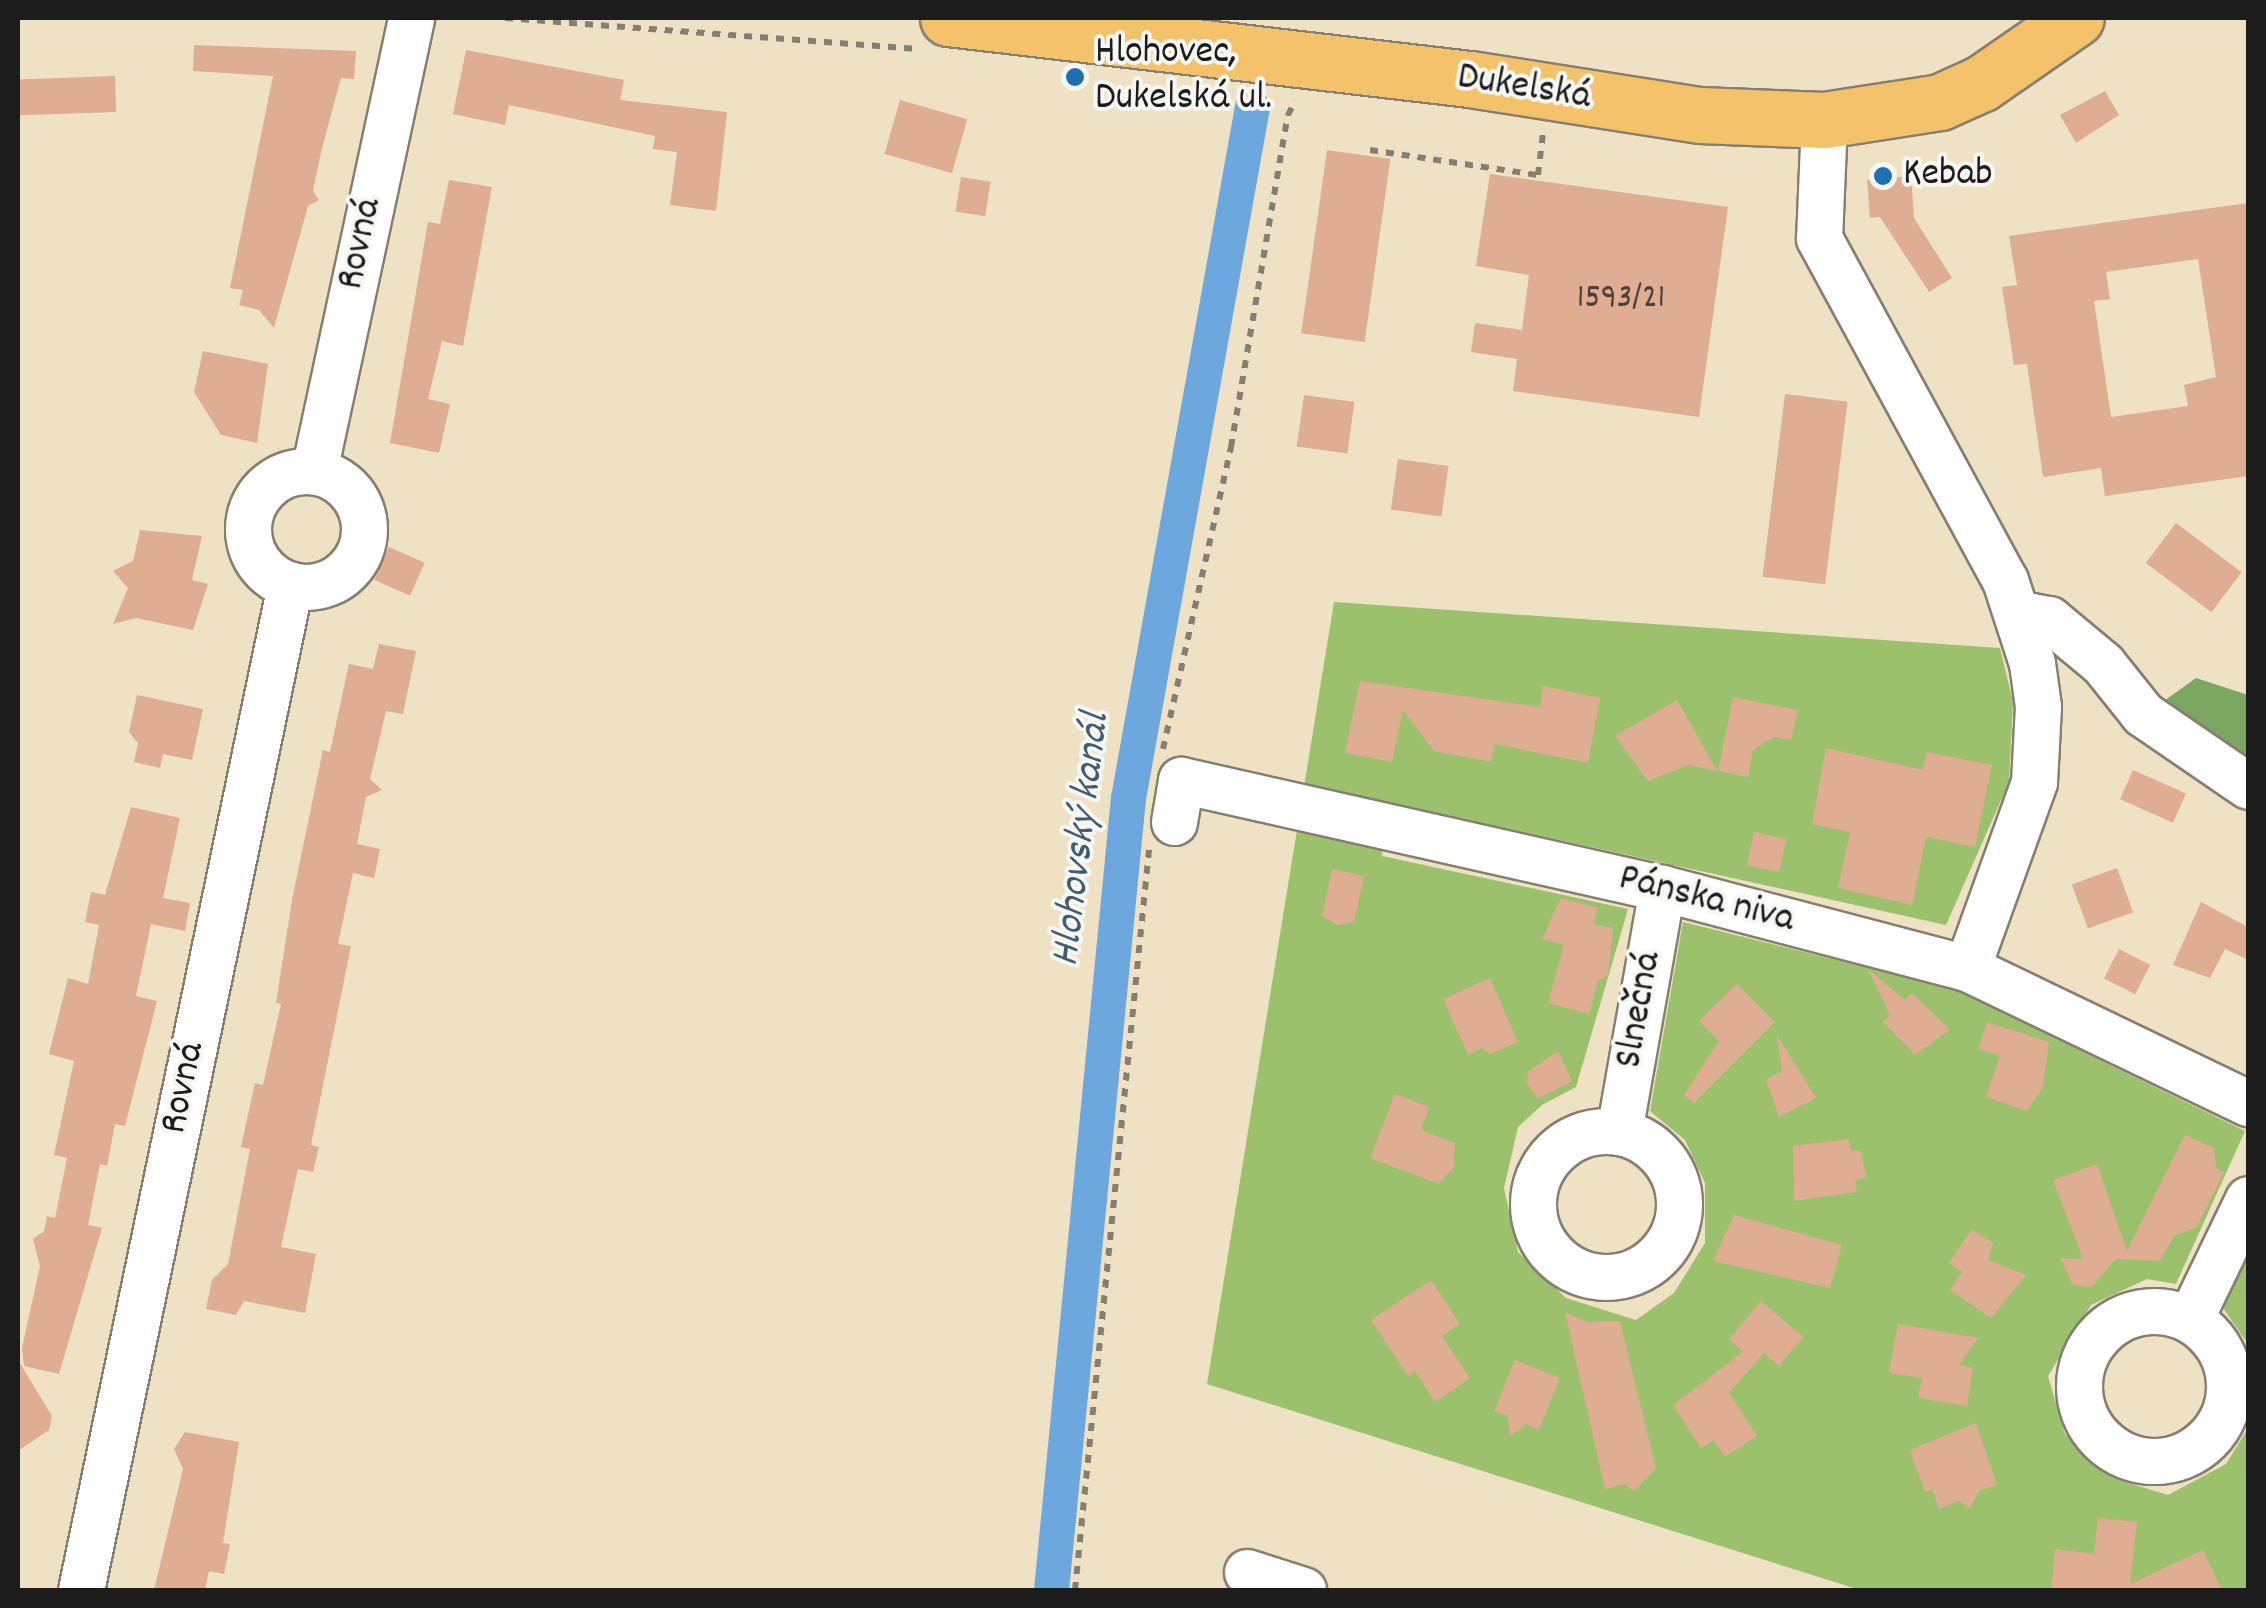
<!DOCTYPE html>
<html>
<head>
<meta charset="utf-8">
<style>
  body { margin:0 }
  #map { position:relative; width:2266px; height:1608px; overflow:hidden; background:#efe1c3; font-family:Dekko,sans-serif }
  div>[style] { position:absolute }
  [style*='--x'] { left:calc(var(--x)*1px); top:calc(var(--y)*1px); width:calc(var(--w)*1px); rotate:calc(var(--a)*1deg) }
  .green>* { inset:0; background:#9bc16d }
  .forest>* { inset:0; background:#7ca760 }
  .canal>* { height:35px; margin:-17.5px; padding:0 17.5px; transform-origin:17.5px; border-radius:17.5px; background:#6ca8dd }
  .building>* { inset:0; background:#dead92; transform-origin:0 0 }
  .path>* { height:6px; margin-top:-3px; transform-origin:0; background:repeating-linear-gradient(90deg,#867e70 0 8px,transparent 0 16px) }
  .roads { filter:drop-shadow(2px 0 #867e70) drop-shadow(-2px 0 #867e70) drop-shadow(0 2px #867e70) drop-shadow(0 -2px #867e70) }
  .minor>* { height:45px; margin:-22.5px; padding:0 22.5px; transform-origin:22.5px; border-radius:22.5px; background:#fff }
  .minor>.ring { margin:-22.5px; padding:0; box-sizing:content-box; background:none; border:45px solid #fff; border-radius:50% }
  .major>* { height:55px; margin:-27.5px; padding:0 27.5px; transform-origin:27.5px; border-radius:27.5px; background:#f4c26a }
  .dots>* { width:28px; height:28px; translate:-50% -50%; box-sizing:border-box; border:5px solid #f6f6f2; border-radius:50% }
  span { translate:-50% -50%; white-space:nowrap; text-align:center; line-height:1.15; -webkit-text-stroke:8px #f6f6f2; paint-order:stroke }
  .number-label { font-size:35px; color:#4c403a }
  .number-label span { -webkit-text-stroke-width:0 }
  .poi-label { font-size:40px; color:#1c1c1c }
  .left { translate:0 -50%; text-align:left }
  .street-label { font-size:40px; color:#1c1c1c }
  .water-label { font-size:42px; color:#405b73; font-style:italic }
  .frame { position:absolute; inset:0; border:20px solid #1c1c1c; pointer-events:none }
</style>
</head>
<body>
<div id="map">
  <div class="green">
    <i style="clip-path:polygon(1334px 602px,2000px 648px,2013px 702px,2009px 782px,1946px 925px,1386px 802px,1382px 856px,1628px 909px,1576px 1087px,1542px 1105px,1518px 1127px,1504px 1188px,1518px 1252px,1566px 1298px,1636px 1320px,1674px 1293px,1705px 1243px,1705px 1183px,1685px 1140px,1650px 1111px,1683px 922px,1954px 989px,2245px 1131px,2176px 1284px,2147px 1279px,2091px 1305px,2048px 1376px,2065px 1434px,2119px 1480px,2168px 1495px,2226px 1464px,2248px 1428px,2248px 1590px,1860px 1590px,1207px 1384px)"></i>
    <i style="clip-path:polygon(2248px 1254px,2248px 1344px,2223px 1308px)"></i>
  </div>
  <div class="forest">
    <i style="clip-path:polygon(2196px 678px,2248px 695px,2248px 777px,2154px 708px)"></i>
  </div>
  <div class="canal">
    <i style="--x:1051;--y:1590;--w:796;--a:-84.45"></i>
    <i style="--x:1128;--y:798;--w:702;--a:-79.83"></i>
  </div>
  <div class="building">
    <i style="clip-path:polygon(194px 45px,356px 51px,354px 79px,341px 78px,321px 152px,313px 191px,319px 200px,308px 206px,274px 328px,259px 310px,239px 305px,243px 290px,230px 288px,273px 76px,193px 71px)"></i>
    <i style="clip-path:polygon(466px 50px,624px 80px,620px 100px,727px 112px,716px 211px,670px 205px,677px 152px,653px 149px,655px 136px,509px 105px,505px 125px,453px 114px)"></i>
    <i style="left:115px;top:76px;width:36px;height:97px;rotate:88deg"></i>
    <i style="clip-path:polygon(2105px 91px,2119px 115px,2076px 143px,2060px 115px)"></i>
    <i style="left:900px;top:100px;width:70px;height:56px;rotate:16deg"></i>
    <i style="left:1327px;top:150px;width:64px;height:185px;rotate:8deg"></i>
    <i style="clip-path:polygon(1490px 174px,1728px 207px,1699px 417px,1513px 391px,1517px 359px,1471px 352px,1475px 323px,1522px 330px,1529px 275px,1476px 266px)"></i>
    <i style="clip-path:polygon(1911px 176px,1914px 218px,1952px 278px,1929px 292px,1880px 217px,1870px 218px,1867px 180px)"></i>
    <i style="left:961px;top:177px;width:30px;height:35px;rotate:9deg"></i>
    <i style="clip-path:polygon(449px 180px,492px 187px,463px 346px,442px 341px,428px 399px,450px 404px,439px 453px,390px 443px,428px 222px,440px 224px)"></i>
    <i style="clip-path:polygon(evenodd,2248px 203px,2248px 476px,2105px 496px,2101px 468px,2043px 477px,2027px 364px,2014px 365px,2002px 287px,2017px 285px,2009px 236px,2248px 203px,2198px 259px,2216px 377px,2184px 385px,2188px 406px,2111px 417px,2094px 301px,2110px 299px,2106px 272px,2198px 259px)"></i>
    <i style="clip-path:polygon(203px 351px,268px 364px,257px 443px,221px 435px,194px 392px)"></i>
    <i style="left:1785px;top:394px;width:63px;height:184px;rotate:7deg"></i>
    <i style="left:1304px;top:395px;width:51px;height:52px;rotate:8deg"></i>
    <i style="left:1398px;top:459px;width:51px;height:51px;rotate:8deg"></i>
    <i style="left:2176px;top:523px;width:82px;height:50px;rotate:37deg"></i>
    <i style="clip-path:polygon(140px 530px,202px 536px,192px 580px,208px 584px,193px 630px,136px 618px,113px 624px,128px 588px,113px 571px,133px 561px)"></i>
    <i style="left:389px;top:547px;width:39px;height:36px;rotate:24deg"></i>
    <i style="clip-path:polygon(379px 644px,416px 651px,403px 714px,386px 711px,370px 779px,382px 790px,366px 797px,357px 844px,380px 849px,374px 878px,353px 873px,338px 944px,351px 946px,311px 1145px,319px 1147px,313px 1172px,298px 1169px,281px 1247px,316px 1254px,305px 1313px,244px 1301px,236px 1315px,206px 1309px,212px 1280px,228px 1264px,250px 1149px,241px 1147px,255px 1083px,263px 1085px,281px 1004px,276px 1003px,292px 900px,323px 750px,330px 752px,349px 664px,373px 669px)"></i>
    <i style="clip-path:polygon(1360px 681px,1540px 707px,1543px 686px,1600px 698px,1588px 763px,1495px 744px,1491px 762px,1434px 751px,1403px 710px,1392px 762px,1345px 753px)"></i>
    <i style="clip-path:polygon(137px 695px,203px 709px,192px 760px,163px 754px,160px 768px,134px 762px,138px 743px,129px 732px)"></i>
    <i style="clip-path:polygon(1733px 697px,1798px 710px,1791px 740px,1774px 737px,1753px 750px,1748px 777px,1718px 771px)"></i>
    <i style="clip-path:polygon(1677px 700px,1717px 771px,1689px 765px,1648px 781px,1615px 736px)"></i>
    <i style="clip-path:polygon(1826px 748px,1923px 770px,1927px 752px,1992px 765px,1975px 847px,1926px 837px,1912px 905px,1838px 888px,1850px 832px,1812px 824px)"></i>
    <i style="left:2133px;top:770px;width:58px;height:32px;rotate:24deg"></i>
    <i style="clip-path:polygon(131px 807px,180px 818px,163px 898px,190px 903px,185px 931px,151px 924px,136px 996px,157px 1001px,125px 1126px,115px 1124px,107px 1166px,100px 1164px,88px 1225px,102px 1228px,59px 1374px,24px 1366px,22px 1348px,40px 1266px,33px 1239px,44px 1231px,47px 1216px,55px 1218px,67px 1158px,54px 1155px,74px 1061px,49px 1054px,68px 978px,88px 984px,99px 925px,85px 922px,91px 892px,105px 895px)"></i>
    <i style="left:1754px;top:832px;width:33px;height:34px;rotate:12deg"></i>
    <i style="left:2117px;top:868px;width:47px;height:48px;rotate:70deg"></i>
    <i style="clip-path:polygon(1332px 869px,1364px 876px,1354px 922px,1337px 925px,1322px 916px)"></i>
    <i style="clip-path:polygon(1561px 898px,1598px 908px,1593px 924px,1613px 928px,1608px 975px,1598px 981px,1589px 1014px,1548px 1003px,1564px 945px,1542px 939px)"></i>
    <i style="clip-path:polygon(2201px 902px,2248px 927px,2248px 960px,2225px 949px,2210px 978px,2173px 965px)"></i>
    <i style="left:2119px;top:949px;width:35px;height:33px;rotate:27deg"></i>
    <i style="clip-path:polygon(1868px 969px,1905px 1000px,1912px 993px,1950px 1030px,1915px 1055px,1883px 1022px,1890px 1015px)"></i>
    <i style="clip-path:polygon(1490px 978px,1518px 1042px,1490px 1054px,1482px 1048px,1468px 1055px,1443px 999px)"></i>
    <i style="clip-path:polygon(1737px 984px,1775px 1022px,1694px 1103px,1684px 1095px,1719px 1041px,1699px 1021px)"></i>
    <i style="clip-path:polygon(1987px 1022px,2049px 1042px,2043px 1087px,2027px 1111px,1986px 1097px,2000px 1056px,1978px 1049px)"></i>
    <i style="clip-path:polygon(1777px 1035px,1816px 1098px,1779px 1117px,1766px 1080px,1782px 1071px)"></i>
    <i style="clip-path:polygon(1558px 1051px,1572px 1081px,1538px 1099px,1526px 1082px,1529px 1071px)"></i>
    <i style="clip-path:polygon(1395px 1094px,1429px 1107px,1421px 1130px,1455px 1143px,1454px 1167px,1439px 1184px,1370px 1158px)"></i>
    <i style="clip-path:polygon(2185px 1135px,2214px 1148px,2216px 1168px,2224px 1172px,2197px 1227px,2174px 1236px,2160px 1261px,2116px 1259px,2092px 1287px,2073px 1285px,2060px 1258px,2083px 1259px,2053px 1180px,2097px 1164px,2127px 1251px)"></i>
    <i style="clip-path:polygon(1849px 1139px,1851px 1151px,1861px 1150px,1866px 1178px,1855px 1180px,1857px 1192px,1794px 1201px,1793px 1146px)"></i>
    <i style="clip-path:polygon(1734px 1215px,1842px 1245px,1830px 1288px,1713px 1261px)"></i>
    <i style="clip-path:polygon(1972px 1229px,1993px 1243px,1988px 1260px,2026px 1275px,1991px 1318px,1950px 1290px,1962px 1272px,1949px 1263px)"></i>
    <i style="clip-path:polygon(1431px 1280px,1460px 1324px,1442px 1336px,1470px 1378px,1435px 1402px,1415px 1371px,1408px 1376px,1371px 1320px)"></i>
    <i style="clip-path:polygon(1761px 1301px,1803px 1337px,1779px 1366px,1764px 1353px,1729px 1393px,1757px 1436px,1725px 1457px,1714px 1440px,1701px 1448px,1673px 1405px,1743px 1352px,1729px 1339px)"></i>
    <i style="clip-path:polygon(1565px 1312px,1587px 1322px,1620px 1321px,1656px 1468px,1634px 1491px,1624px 1484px,1605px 1489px)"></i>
    <i style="clip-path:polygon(1898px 1324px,1978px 1338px,1959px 1365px,1973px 1368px,1967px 1406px,1918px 1398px,1922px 1378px,1889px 1373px)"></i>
    <i style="clip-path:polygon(18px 1360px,52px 1416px,49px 1430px,18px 1451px)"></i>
    <i style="clip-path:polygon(1515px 1360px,1560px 1378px,1539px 1430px,1526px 1424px,1510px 1437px,1507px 1416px,1494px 1411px)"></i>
    <i style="clip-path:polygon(1976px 1423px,1997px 1485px,1979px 1491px,1970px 1508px,1959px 1501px,1939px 1509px,1932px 1490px,1925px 1492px,1910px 1450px)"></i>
    <i style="clip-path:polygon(185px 1432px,239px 1442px,223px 1543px,230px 1544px,224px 1574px,209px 1571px,205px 1590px,154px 1590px,183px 1469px,174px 1449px)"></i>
    <i style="clip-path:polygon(2098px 1518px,2137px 1522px,2130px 1584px,2203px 1550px,2222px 1590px,2051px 1590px,2055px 1549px,2094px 1554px)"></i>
  </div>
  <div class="path">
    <i style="--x:505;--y:18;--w:414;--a:4.3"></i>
    <i style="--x:1370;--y:150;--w:170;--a:8.5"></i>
    <i style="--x:1538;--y:175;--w:42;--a:-83.2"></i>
    <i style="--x:252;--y:577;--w:40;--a:-119.7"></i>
    <i style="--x:232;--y:542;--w:22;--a:-95"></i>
    <i style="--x:230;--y:520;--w:41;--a:-71.6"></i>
    <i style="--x:243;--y:481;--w:48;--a:-39"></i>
    <i style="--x:326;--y:606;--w:40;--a:-32.9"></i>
    <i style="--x:360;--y:584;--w:46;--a:-62.9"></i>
    <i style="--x:381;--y:543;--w:33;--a:-88"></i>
    <i style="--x:382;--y:510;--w:52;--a:-122.5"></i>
    <i style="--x:1163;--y:749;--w:310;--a:-77.3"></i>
    <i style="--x:1231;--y:447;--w:337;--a:-80.3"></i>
    <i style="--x:1288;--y:115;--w:16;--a:-63"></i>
    <i style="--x:1075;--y:1590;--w:744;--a:-84.29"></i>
  </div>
  <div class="roads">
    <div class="minor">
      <i style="--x:1824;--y:120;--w:118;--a:92.4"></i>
      <i style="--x:1819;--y:238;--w:389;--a:61.5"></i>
      <i style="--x:2005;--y:580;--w:87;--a:72"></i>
      <i style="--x:2032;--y:663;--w:43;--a:82.1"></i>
      <i style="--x:2038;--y:706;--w:76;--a:93"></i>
      <i style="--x:2034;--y:782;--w:198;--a:109.8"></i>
      <i style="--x:314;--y:471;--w:463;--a:-77.9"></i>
      <i class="ring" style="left:248px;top:471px;width:71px;height:71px"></i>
      <i style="--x:2017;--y:613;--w:33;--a:11"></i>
      <i style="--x:2049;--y:619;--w:70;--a:39.8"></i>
      <i style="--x:2103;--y:664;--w:64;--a:51.3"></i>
      <i style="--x:2143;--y:714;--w:127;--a:34.4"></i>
      <i style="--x:1174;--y:822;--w:43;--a:-80.5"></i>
      <i style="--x:1181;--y:780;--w:493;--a:12.7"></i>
      <i style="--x:1662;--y:888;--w:315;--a:14.7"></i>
      <i style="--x:1967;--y:968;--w:312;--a:25.7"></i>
      <i class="ring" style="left:1533px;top:1131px;width:101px;height:101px"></i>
      <i style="--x:1619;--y:1132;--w:248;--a:-80"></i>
      <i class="ring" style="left:2079px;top:1311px;width:105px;height:105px"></i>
      <i style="--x:2190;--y:1319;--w:133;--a:-64.2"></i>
      <i style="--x:1247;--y:1572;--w:59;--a:17.8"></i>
      <i style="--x:81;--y:1590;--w:1027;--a:-78.25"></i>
    </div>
    <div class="major">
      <i style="--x:948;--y:18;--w:526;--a:6.67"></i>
      <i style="--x:1470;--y:79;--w:233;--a:8.9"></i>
      <i style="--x:1700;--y:115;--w:124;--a:2.3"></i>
      <i style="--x:1824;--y:120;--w:117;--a:-8.8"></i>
      <i style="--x:1940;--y:102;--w:46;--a:-24.3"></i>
      <i style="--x:1982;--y:83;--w:114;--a:-34.7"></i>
    </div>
  </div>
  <div class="dots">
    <i style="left:1075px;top:77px;background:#1f6fb2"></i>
    <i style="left:1883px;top:176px;background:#1f6fb2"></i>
  </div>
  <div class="number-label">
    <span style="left:1621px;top:299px">1593/21</span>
  </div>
  <div class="poi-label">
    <span class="left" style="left:1095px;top:77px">Hlohovec,<br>Dukelská ul.</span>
    <span class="left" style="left:1903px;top:176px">Kebab</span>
  </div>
  <div class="street-label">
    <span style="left:1524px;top:89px;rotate:9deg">Dukelská</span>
    <span style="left:362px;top:244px;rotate:-78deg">Rovná</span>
    <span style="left:1706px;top:901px;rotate:14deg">Pánska niva</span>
    <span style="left:1641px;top:1010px;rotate:-80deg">Slnečná</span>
    <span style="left:185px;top:1088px;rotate:-78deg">Rovná</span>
  </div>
  <div class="water-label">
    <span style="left:1083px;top:840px;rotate:-83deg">Hlohovský kanál</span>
  </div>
  <div class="frame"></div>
</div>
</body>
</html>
